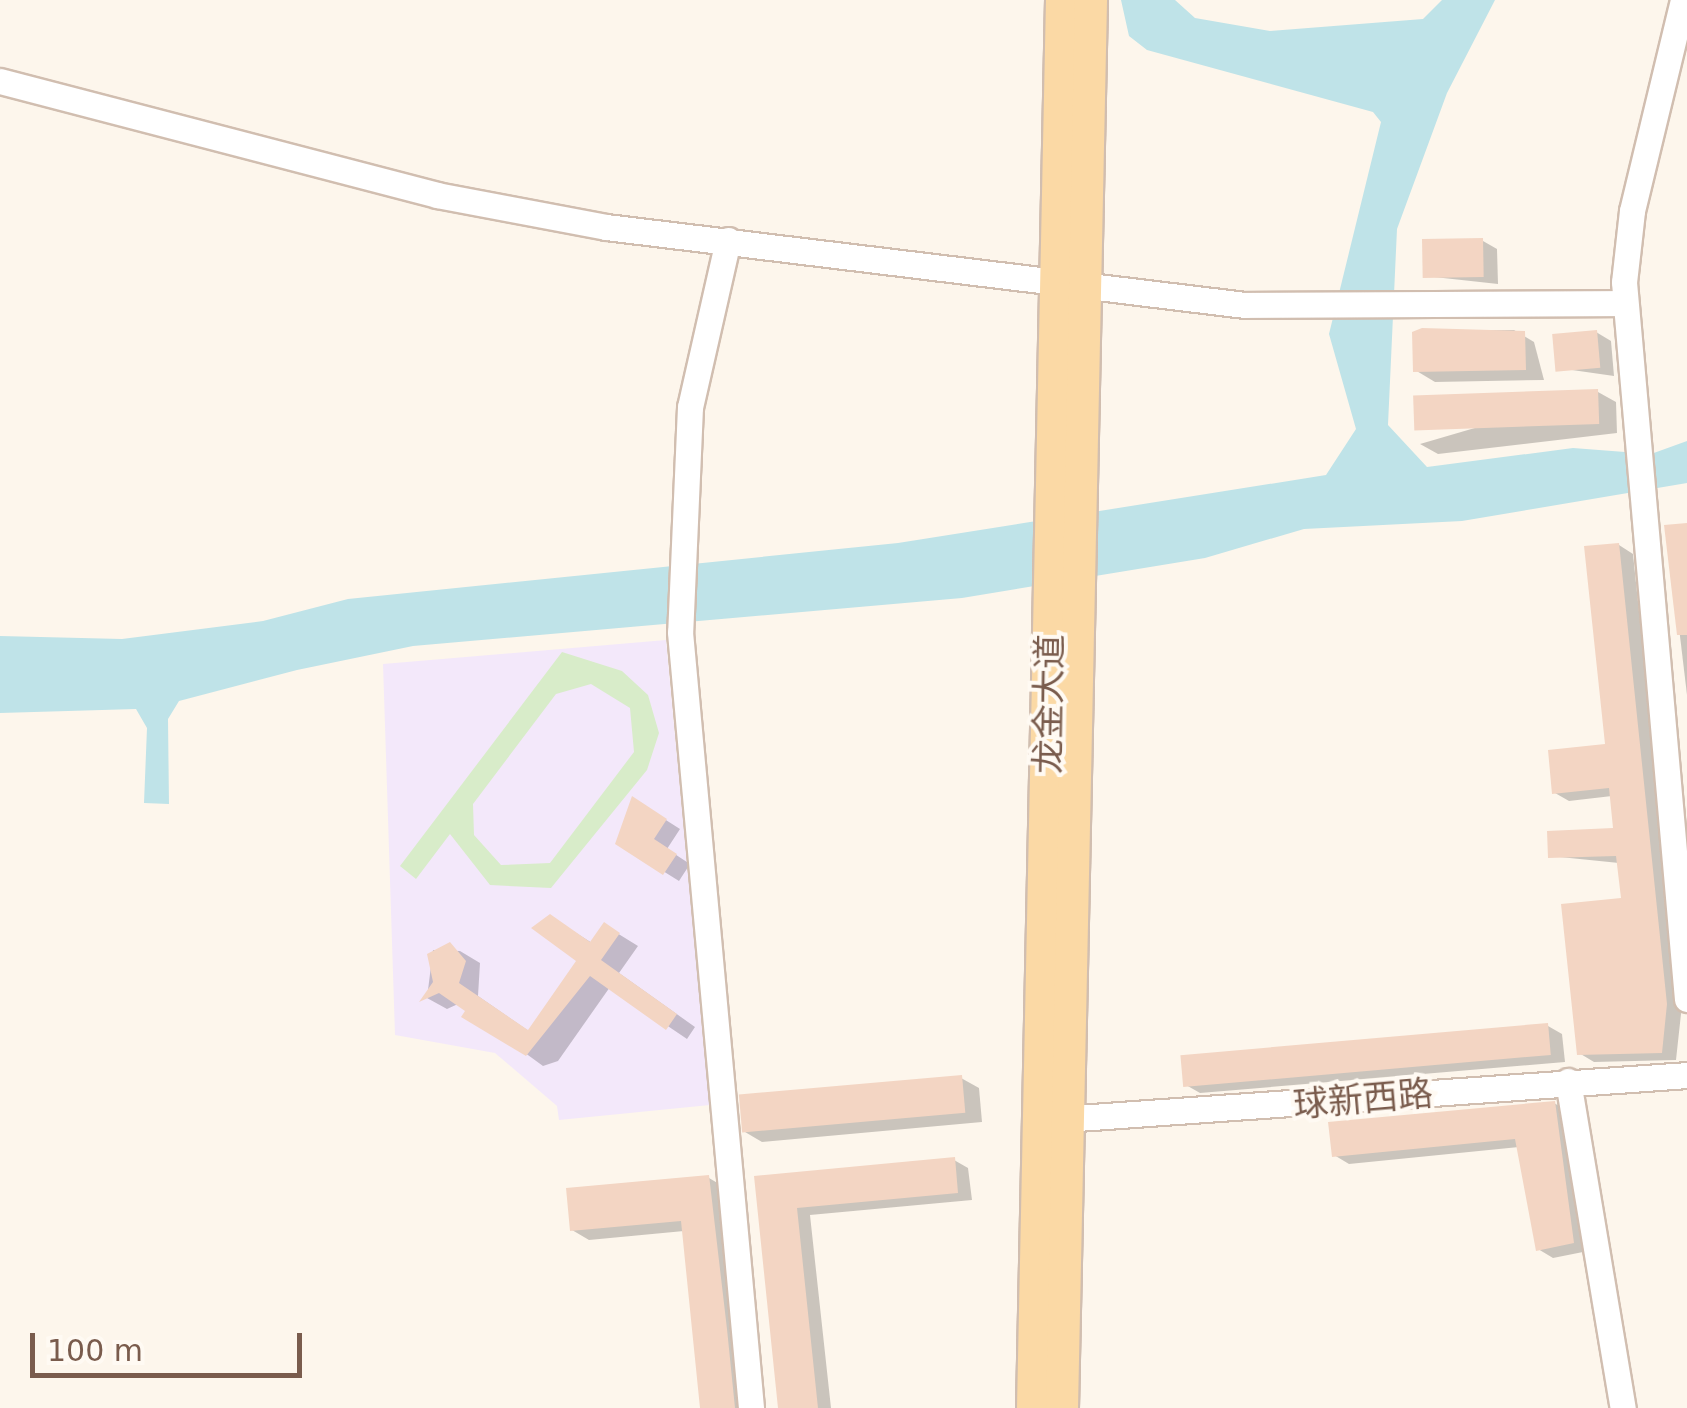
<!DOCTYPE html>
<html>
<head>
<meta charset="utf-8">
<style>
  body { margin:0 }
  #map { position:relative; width:1687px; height:1408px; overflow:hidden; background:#fdf6ec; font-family:"DejaVu Sans","Noto Sans SC",sans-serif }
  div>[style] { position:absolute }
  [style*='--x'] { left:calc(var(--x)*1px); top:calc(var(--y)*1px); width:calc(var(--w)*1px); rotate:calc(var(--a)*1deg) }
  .education>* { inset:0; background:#f3e8fa }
  .green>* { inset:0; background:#d8ecc9 }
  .water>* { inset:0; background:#bfe3e8 }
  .shadow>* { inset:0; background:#0003 }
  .building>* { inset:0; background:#f3d5c3; transform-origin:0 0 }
  .roads { filter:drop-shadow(2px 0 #d1beb0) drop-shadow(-2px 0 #d1beb0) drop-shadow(0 2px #d1beb0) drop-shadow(0 -2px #d1beb0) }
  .minor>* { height:25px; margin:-12.5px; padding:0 12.5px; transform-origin:12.5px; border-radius:12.5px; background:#fff }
  .major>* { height:32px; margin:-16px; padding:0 16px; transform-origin:16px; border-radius:16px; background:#fbd9a5 }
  span { translate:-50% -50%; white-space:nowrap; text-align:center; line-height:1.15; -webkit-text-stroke:8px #fffaf3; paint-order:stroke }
  .street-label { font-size:35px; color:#7a5c4d }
  .scale { position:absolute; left:30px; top:1333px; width:272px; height:45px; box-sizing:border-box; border:5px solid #7a5c4d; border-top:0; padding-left:12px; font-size:30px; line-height:35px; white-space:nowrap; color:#7a5c4d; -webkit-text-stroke:8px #fffaf3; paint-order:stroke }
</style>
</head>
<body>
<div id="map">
  <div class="education">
    <i style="clip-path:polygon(666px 640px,710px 1105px,559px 1120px,557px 1106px,495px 1053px,395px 1035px,383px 664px)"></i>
  </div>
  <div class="green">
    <i style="clip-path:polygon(evenodd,562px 652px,622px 671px,648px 695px,659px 733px,647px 770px,551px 888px,490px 885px,450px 834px,416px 879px,400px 866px,562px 652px,591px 684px,630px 708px,634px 752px,550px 863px,501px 865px,474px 835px,473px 804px,556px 694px,591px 684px)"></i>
  </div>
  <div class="water">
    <i style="clip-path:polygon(1121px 0,1175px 0,1195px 18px,1270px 31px,1423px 19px,1442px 0,1495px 0,1447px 93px,1397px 229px,1388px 425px,1427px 467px,1573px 448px,1651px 454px,1687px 441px,1687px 483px,1462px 521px,1304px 529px,1205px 558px,962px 598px,413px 646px,297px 670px,179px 701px,168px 719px,169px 804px,144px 803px,147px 728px,136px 709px,0 713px,0 636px,122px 639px,263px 621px,348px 599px,898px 543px,1326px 475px,1356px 429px,1329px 334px,1381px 122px,1373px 112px,1147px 50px,1129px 36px)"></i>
  </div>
  <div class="shadow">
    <i style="clip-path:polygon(1483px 241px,1497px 249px,1498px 284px,1425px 276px)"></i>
    <i style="clip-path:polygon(1514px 330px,1534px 342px,1544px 380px,1435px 382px,1415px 370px,1422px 331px)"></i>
    <i style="clip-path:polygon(1596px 332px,1611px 341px,1614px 376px,1558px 368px)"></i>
    <i style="clip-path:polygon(1598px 392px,1616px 402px,1617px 433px,1438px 454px,1420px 444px)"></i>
    <i style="clip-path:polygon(1687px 525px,1687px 695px,1667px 527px)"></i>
    <i style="clip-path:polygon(1619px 545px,1633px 554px,1681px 1014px,1676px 1060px,1594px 1062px,1579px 1053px,1623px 901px,1619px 863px,1550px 856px,1616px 831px,1612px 796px,1569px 801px,1555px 793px,1607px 747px)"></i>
    <i style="clip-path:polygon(647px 808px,680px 829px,667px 849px,690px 864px,679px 881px,618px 843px)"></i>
    <i style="clip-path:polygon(551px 917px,592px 943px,604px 925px,638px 946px,619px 973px,695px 1027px,687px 1039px,610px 987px,558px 1061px,543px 1066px,458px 1004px,447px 1009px,427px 998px,433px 950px,460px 951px,480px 963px,478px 996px,530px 1032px,580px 960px)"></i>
    <i style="clip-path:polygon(1548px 1026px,1562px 1034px,1565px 1062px,1200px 1093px,1186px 1085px)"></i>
    <i style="clip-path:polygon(961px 1078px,979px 1088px,982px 1122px,762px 1142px,745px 1132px)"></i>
    <i style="clip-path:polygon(1554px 1103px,1569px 1112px,1588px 1251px,1553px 1258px,1538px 1249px,1519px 1147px,1349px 1164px,1334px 1155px)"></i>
    <i style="clip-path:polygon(954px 1160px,968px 1168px,972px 1200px,810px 1215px,831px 1408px,781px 1408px,757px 1178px)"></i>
    <i style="clip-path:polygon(709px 1178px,726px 1188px,751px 1408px,703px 1408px,684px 1231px,589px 1240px,572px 1230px)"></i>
  </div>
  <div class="building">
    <i style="left:1483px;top:238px;width:39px;height:61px;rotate:89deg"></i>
    <i style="clip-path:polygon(1422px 328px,1525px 331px,1526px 370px,1413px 372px,1412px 332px)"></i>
    <i style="left:1597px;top:330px;width:38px;height:45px;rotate:85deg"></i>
    <i style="left:1598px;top:389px;width:35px;height:185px;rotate:88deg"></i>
    <i style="clip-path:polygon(1687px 523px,1687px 635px,1677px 635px,1664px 525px)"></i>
    <i style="clip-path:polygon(1619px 543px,1667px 1004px,1662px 1053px,1577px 1055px,1561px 904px,1621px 898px,1616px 856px,1548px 858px,1547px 831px,1613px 828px,1609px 788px,1552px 794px,1548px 750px,1605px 744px,1584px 546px)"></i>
    <i style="clip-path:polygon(632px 796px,667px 819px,654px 839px,677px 854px,663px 875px,615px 844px)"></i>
    <i style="clip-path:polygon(550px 914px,590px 942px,604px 922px,620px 933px,601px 960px,677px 1014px,666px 1030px,590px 976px,526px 1056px,461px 1017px,465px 1011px,439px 993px,419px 1002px,433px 982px,427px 954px,450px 942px,466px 961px,459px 983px,528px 1030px,576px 961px,531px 928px)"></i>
    <i style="left:1548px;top:1023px;width:32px;height:369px;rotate:85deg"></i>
    <i style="left:962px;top:1075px;width:38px;height:224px;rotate:85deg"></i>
    <i style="clip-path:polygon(1555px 1101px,1574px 1243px,1536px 1251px,1515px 1139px,1332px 1157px,1328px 1122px)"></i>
    <i style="clip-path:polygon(955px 1157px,958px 1193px,797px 1208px,818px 1408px,778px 1408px,754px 1176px)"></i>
    <i style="clip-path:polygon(709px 1175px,727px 1329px,735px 1408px,700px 1408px,681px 1221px,570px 1231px,566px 1188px)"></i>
  </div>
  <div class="roads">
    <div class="minor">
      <i style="--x:1683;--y:0;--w:217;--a:103.6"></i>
      <i style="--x:1632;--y:211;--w:71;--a:96.4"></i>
      <i style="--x:1624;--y:282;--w:720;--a:84.98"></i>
      <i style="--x:0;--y:81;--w:452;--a:14.6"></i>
      <i style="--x:437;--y:195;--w:172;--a:10.7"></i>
      <i style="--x:606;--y:227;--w:644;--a:6.96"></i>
      <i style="--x:1245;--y:305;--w:379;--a:-0.3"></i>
      <i style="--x:728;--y:240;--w:171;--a:102.8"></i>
      <i style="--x:690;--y:407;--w:225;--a:92.5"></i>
      <i style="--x:680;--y:632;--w:779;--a:84.77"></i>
      <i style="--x:1568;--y:1081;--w:332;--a:80.5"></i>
      <i style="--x:1049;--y:1120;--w:640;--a:-4.03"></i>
    </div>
    <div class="major">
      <i style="--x:1033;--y:1408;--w:1408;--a:-88.82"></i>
      <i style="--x:1062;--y:1408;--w:1408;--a:-88.82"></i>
    </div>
  </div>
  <div class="street-label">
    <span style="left:1049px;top:704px;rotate:-89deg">龙金大道</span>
    <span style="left:1363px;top:1099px;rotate:-5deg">球新西路</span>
  </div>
  <div class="scale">100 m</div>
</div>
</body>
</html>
